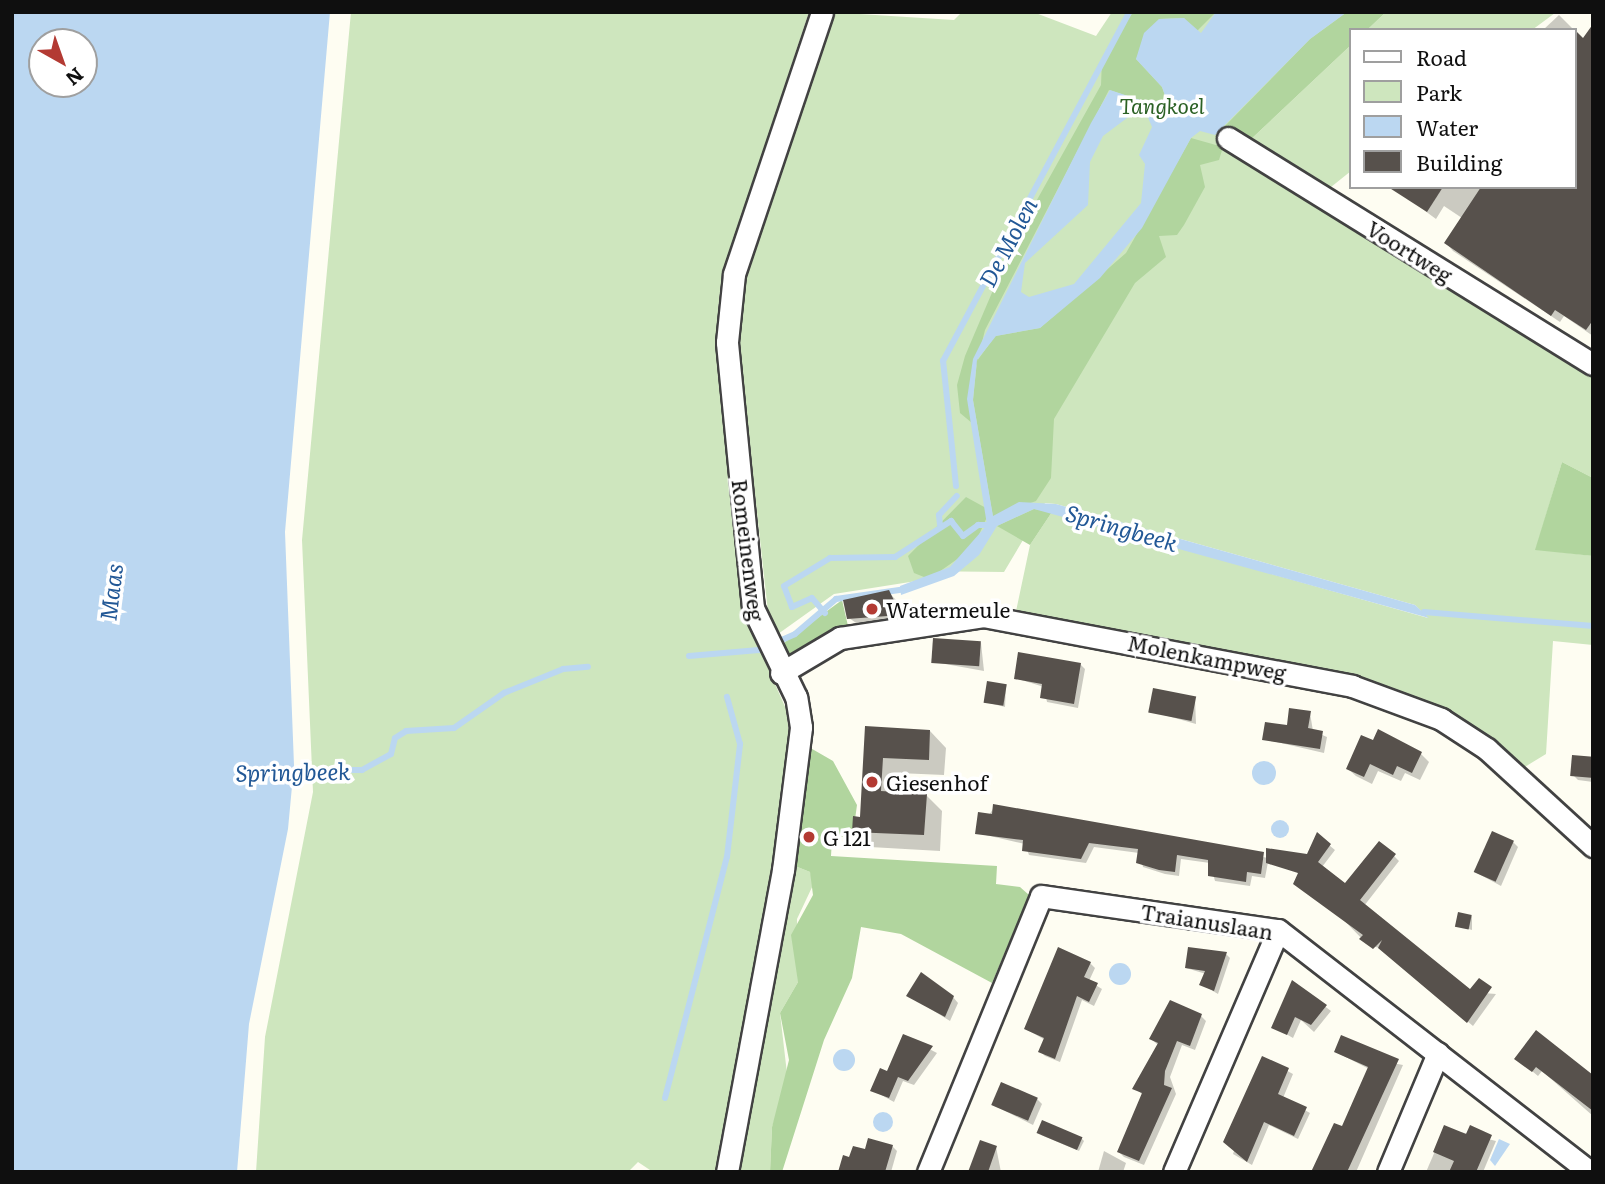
<!DOCTYPE html>
<html>
<head>
<meta charset="utf-8">
<style>
  body { margin:0 }
  #map { position:relative; width:1605px; height:1184px; overflow:hidden; background:#fefdf2; font-family:Literata,serif }
  div>[style] { position:absolute }
  [style*='--x'] { left:calc(var(--x)*1px); top:calc(var(--y)*1px); width:calc(var(--w)*1px); rotate:calc(var(--a)*1deg) }
  .green>* { inset:0; background:#cee6be }
  .forest>* { inset:0; background:#b1d59e }
  .water>* { inset:0; background:#bbd7f1 }
  .round { border-radius:50% }
  .shadow>* { inset:0; background:#0003 }
  .stream>* { height:6px; margin:-3px; padding:0 3px; transform-origin:3px; border-radius:3px; background:#bbd7f1 }
  .building>* { inset:0; background:#57514c; transform-origin:0 0 }
  .roads { filter:drop-shadow(2px 0 #424242) drop-shadow(-2px 0 #424242) drop-shadow(0 2px #424242) drop-shadow(0 -2px #424242) }
  .street>* { height:21px; margin:-10.5px; padding:0 10.5px; transform-origin:10.5px; border-radius:10.5px; background:#fff }
  .dots>* { width:19px; height:19px; translate:-50% -50%; box-sizing:border-box; border:4px solid #fff; border-radius:50% }
  span { translate:-50% -50%; white-space:nowrap; text-align:center; line-height:1.15; -webkit-text-stroke:7px #fff; paint-order:stroke }
  .park-label { font-size:21px; color:#2b6124; font-style:italic }
  .street-label { font-size:21px; color:#0f0f0f }
  .poi-label { font-size:21px; color:#0f0f0f }
  .left { translate:0 -50%; text-align:left }
  .water-label { font-size:23px; color:#225896; font-style:italic }
  .frame { position:absolute; inset:0; border:14px solid #0f0f0f; pointer-events:none }
  .legend { position:absolute; left:1349px; top:28px; width:228px; height:161px; box-sizing:border-box; background:#fff; border:2px solid #9f9f9f; margin:0; padding:9px 12px; list-style:none; font-size:21px; color:#0f0f0f }
  .legend li { display:flex; align-items:center; gap:14px; height:35px }
  .legend b { width:35px; border:2px solid #9f9f9f }
  .north { position:absolute; left:28px; top:28px; width:70px; height:70px; box-sizing:border-box; background:#fff; border:2px solid #9f9f9f; border-radius:50%; rotate:140deg; font-size:19px; font-weight:700; line-height:28px; text-align:center; color:#0f0f0f }
  .north::after { content:''; display:block; margin:auto; width:24px; height:32px; background:#b33a33; clip-path:polygon(50% 0,100% 100%,50% 72%,0 100%) }
</style>
</head>
<body>
<div id="map">
  <div class="green">
    <i style="clip-path:polygon(351px 12px,809px 12px,722px 275px,718px 310px,745px 616px,786px 709px,791px 748px,721px 1172px,653px 1172px,638px 1162px,628px 1172px,256px 1172px,265px 1037px,313px 792px,302px 540px)"></i>
    <i style="clip-path:polygon(828px 12px,954px 20px,962px 12px,1033px 12px,1096px 36px,1112px 12px,1379px 12px,1351px 30px,1239px 150px,1593px 371px,1593px 478px,1562px 462px,1536px 549px,1593px 556px,1593px 645px,1553px 641px,1546px 754px,1523px 768px,1497px 744px,1353px 679px,1015px 616px,1030px 545px,1052px 512px,1428px 618px,1415px 605px,1056px 504px,1045px 503px,1004px 572px,914px 571px,929px 579px,834px 594px,771px 639px,737px 331px,739px 290px)"></i>
    <i style="clip-path:polygon(1386px 12px,1554px 12px,1555px 13px,1532px 30px,1367px 30px)"></i>
    <i style="clip-path:polygon(1351px 45px,1351px 171px,1326px 191px,1248px 142px)"></i>
    <i style="clip-path:polygon(790px 864px,810px 872px,814px 883px,797px 919px,798px 982px,780px 1013px,788px 1082px,772px 1127px,770px 1172px,732px 1172px)"></i>
  </div>
  <div class="forest">
    <i style="clip-path:polygon(1133px 12px,1216px 12px,1195px 33px,1184px 18px,1159px 19px,1136px 59px,1162px 87px,1170px 110px,1109px 90px,985px 330px,968px 399px,972px 423px,960px 413px,957px 385px,965px 356px,1014px 241px,1101px 85px,1102px 60px)"></i>
    <i style="clip-path:polygon(1347px 12px,1386px 12px,1367px 30px,1351px 30px,1351px 45px,1248px 142px,1224px 127px,1310px 39px)"></i>
    <i style="clip-path:polygon(1191px 138px,1223px 147px,1219px 160px,1200px 165px,1205px 187px,1184px 225px,1177px 235px,1159px 236px,1166px 257px,1135px 283px,1054px 419px,1051px 478px,1036px 501px,993px 517px,973px 400px,977px 361px,995px 336px,1040px 328px,1126px 253px)"></i>
    <i style="clip-path:polygon(1562px 462px,1593px 478px,1593px 556px,1535px 550px)"></i>
    <i style="clip-path:polygon(966px 497px,986px 508px,987px 517px,973px 548px,929px 579px,914px 573px,908px 556px)"></i>
    <i style="clip-path:polygon(1034px 509px,1052px 512px,1030px 545px,997px 526px)"></i>
    <i style="clip-path:polygon(842px 600px,848px 626px,779px 660px,785px 642px)"></i>
    <i style="clip-path:polygon(807px 746px,833px 761px,857px 805px,853px 834px,832px 839px,831px 856px,997px 866px,996px 884px,1020px 887px,1029px 895px,992px 983px,901px 934px,861px 927px,852px 978px,824px 1040px,782px 1172px,770px 1172px,772px 1127px,789px 1060px,780px 1013px,798px 982px,791px 935px,813px 895px,810px 872px,790px 864px)"></i>
  </div>
  <div class="water">
    <i style="clip-path:polygon(evenodd,12px 12px,330px 12px,285px 532px,294px 765px,288px 829px,249px 1024px,237px 1172px,12px 1172px,12px 12px,84px 42px,84px 84px,42px 84px,42px 42px,84px 42px)"></i>
    <i style="clip-path:polygon(evenodd,1216px 12px,1347px 12px,1310px 39px,1215px 135px,1200px 131px,1191px 138px,1142px 228px,1100px 278px,1040px 328px,996px 336px,977px 360px,973px 400px,993px 516px,1019px 502px,1056px 504px,1415px 605px,1429px 618px,1034px 509px,997px 526px,979px 555px,954px 576px,901px 595px,900px 586px,950px 567px,987px 525px,967px 399px,973px 359px,1091px 123px,1110px 90px,1170px 110px,1162px 87px,1136px 59px,1144px 33px,1159px 19px,1184px 18px,1201px 33px,1216px 12px,1143px 106px,1152px 127px,1139px 155px,1145px 164px,1141px 203px,1074px 284px,1029px 297px,1021px 292px,1025px 263px,1088px 205px,1090px 162px,1103px 136px,1143px 106px)"></i>
    <i class="round" style="left:1252px;top:761px;width:24px;height:24px"></i>
    <i class="round" style="left:1271px;top:820px;width:18px;height:18px"></i>
    <i class="round" style="left:1109px;top:963px;width:22px;height:22px"></i>
    <i class="round" style="left:833px;top:1049px;width:22px;height:22px"></i>
    <i class="round" style="left:873px;top:1112px;width:20px;height:20px"></i>
    <i style="clip-path:polygon(1499px 1139px,1510px 1144px,1495px 1166px,1490px 1160px)"></i>
  </div>
  <div class="shadow">
    <i style="clip-path:polygon(1559px 15px,1574px 30px,1543px 30px)"></i>
    <i style="clip-path:polygon(1593px 27px,1593px 336px,1564px 316px,1560px 322px,1453px 251px,1446px 243px,1462px 218px,1444px 206px,1436px 219px,1402px 194px,1405px 187px,1575px 187px,1583px 41px)"></i>
    <i style="clip-path:polygon(888px 592px,903px 607px,905px 620px,862px 627px,849px 618px)"></i>
    <i style="clip-path:polygon(981px 643px,984px 671px,934px 662px)"></i>
    <i style="clip-path:polygon(1080px 664px,1085px 669px,1078px 708px,1047px 702px,1044px 687px,1015px 678px)"></i>
    <i style="clip-path:polygon(1006px 686px,1005px 707px,985px 702px)"></i>
    <i style="clip-path:polygon(1195px 698px,1196px 724px,1150px 711px)"></i>
    <i style="clip-path:polygon(1310px 713px,1313px 731px,1327px 737px,1324px 753px,1264px 739px)"></i>
    <i style="clip-path:polygon(866px 728px,930px 731px,946px 748px,944px 775px,898px 773px,897px 794px,926px 795px,942px 811px,940px 851px,870px 847px,854px 831px,862px 818px)"></i>
    <i style="clip-path:polygon(1362px 737px,1421px 754px,1429px 762px,1420px 780px,1405px 773px,1401px 781px,1378px 771px,1372px 784px,1356px 776px,1348px 769px)"></i>
    <i style="clip-path:polygon(1593px 759px,1593px 782px,1578px 780px,1573px 775px)"></i>
    <i style="clip-path:polygon(995px 806px,1268px 858px,1308px 855px,1317px 835px,1335px 850px,1322px 867px,1345px 886px,1394px 856px,1399px 861px,1364px 906px,1471px 992px,1496px 994px,1473px 1026px,1382px 949px,1367px 944px,1295px 870px,1268px 862px,1265px 878px,1252px 876px,1250px 886px,1215px 881px,1210px 863px,1181px 859px,1179px 876px,1165px 874px,1143px 867px,1139px 853px,1094px 847px,1086px 863px,1029px 855px,1025px 844px,977px 833px)"></i>
    <i style="clip-path:polygon(1513px 842px,1518px 847px,1501px 886px,1475px 872px)"></i>
    <i style="clip-path:polygon(1472px 916px,1472px 930px,1458px 926px)"></i>
    <i style="clip-path:polygon(1226px 954px,1230px 958px,1218px 994px,1201px 984px,1206px 974px,1186px 968px)"></i>
    <i style="clip-path:polygon(1090px 963px,1095px 968px,1089px 981px,1102px 989px,1094px 1006px,1082px 1000px,1060px 1062px,1045px 1056px,1040px 1051px,1045px 1040px,1026px 1029px)"></i>
    <i style="clip-path:polygon(1293px 982px,1331px 1011px,1314px 1032px,1301px 1020px,1293px 1038px,1274px 1027px)"></i>
    <i style="clip-path:polygon(908px 995px,953px 997px,958px 1003px,950px 1021px)"></i>
    <i style="clip-path:polygon(1201px 1016px,1206px 1021px,1195px 1050px,1182px 1045px,1170px 1077px,1176px 1094px,1144px 1165px,1124px 1157px,1119px 1152px,1143px 1095px,1135px 1088px,1158px 1045px,1151px 1039px)"></i>
    <i style="clip-path:polygon(904px 1036px,937px 1053px,914px 1085px,903px 1081px,894px 1102px,872px 1090px,888px 1074px)"></i>
    <i style="clip-path:polygon(1336px 1052px,1403px 1065px,1356px 1172px,1314px 1172px,1343px 1129px,1369px 1069px)"></i>
    <i style="clip-path:polygon(1263px 1058px,1293px 1074px,1283px 1098px,1310px 1113px,1298px 1139px,1269px 1125px,1252px 1165px,1233px 1154px)"></i>
    <i style="clip-path:polygon(1516px 1058px,1593px 1085px,1593px 1116px,1542px 1071px,1538px 1076px)"></i>
    <i style="clip-path:polygon(1037px 1099px,1042px 1104px,1033px 1125px,993px 1105px)"></i>
    <i style="clip-path:polygon(1445px 1128px,1496px 1141px,1483px 1172px,1426px 1172px)"></i>
    <i style="clip-path:polygon(1041px 1135px,1082px 1139px,1084px 1141px,1079px 1151px)"></i>
    <i style="clip-path:polygon(892px 1146px,897px 1151px,891px 1172px,879px 1169px,866px 1152px)"></i>
    <i style="clip-path:polygon(996px 1147px,1001px 1172px,969px 1172px)"></i>
    <i style="clip-path:polygon(1104px 1151px,1126px 1163px,1123px 1172px,1098px 1172px)"></i>
  </div>
  <div class="stream">
    <i style="--x:956;--y:486;--w:126;--a:-95.9"></i>
    <i style="--x:943;--y:361;--w:395;--a:-61.9"></i>
    <i style="--x:940;--y:525;--w:10;--a:-96"></i>
    <i style="--x:939;--y:515;--w:26;--a:-47"></i>
    <i style="--x:1424;--y:612;--w:170;--a:4.7"></i>
    <i style="--x:825;--y:613;--w:20;--a:-131"></i>
    <i style="--x:812;--y:598;--w:22;--a:156"></i>
    <i style="--x:792;--y:607;--w:22;--a:-111"></i>
    <i style="--x:784;--y:586;--w:54;--a:-31.3"></i>
    <i style="--x:830;--y:558;--w:65;--a:-0.9"></i>
    <i style="--x:895;--y:557;--w:67;--a:-32.7"></i>
    <i style="--x:951;--y:521;--w:19;--a:51"></i>
    <i style="--x:963;--y:536;--w:19;--a:-36"></i>
    <i style="--x:978;--y:525;--w:14;--a:0"></i>
    <i style="--x:689;--y:656;--w:70;--a:-4.9"></i>
    <i style="--x:759;--y:650;--w:39;--a:-24"></i>
    <i style="--x:795;--y:634;--w:54;--a:-40.5"></i>
    <i style="--x:836;--y:599;--w:71;--a:-8.1"></i>
    <i style="--x:287;--y:770;--w:75;--a:0"></i>
    <i style="--x:362;--y:770;--w:33;--a:-29"></i>
    <i style="--x:391;--y:754;--w:16;--a:-76"></i>
    <i style="--x:395;--y:738;--w:13;--a:-32"></i>
    <i style="--x:406;--y:731;--w:48;--a:-3.6"></i>
    <i style="--x:454;--y:728;--w:61;--a:-35"></i>
    <i style="--x:504;--y:693;--w:64;--a:-22.1"></i>
    <i style="--x:563;--y:669;--w:25;--a:-5"></i>
    <i style="--x:665;--y:1098;--w:249;--a:-75.6"></i>
    <i style="--x:727;--y:857;--w:114;--a:-83.4"></i>
    <i style="--x:740;--y:744;--w:49;--a:-105.5"></i>
  </div>
  <div class="building">
    <i style="clip-path:polygon(1593px 24px,1593px 320px,1586px 330px,1555px 310px,1551px 316px,1444px 243px,1481px 187px,1575px 187px,1575px 30px,1583px 38px)"></i>
    <i style="clip-path:polygon(1388px 187px,1443px 187px,1427px 212px)"></i>
    <i style="clip-path:polygon(889px 590px,901px 615px,847px 619px,843px 600px)"></i>
    <i style="left:933px;top:638px;width:48px;height:25px;rotate:4deg"></i>
    <i style="clip-path:polygon(1018px 652px,1081px 663px,1074px 704px,1040px 698px,1042px 684px,1014px 679px)"></i>
    <i style="left:987px;top:681px;width:20px;height:22px;rotate:9deg"></i>
    <i style="left:1153px;top:688px;width:44px;height:25px;rotate:11deg"></i>
    <i style="clip-path:polygon(1289px 708px,1311px 711px,1308px 728px,1323px 731px,1320px 749px,1262px 740px,1265px 722px,1287px 725px)"></i>
    <i style="clip-path:polygon(865px 726px,930px 730px,929px 760px,883px 758px,881px 791px,927px 794px,924px 835px,852px 832px,853px 816px,860px 817px)"></i>
    <i style="clip-path:polygon(1378px 729px,1422px 752px,1412px 773px,1397px 766px,1393px 775px,1370px 764px,1364px 777px,1346px 769px,1361px 735px,1373px 740px)"></i>
    <i style="left:1572px;top:755px;width:21px;height:21px;rotate:5deg"></i>
    <i style="clip-path:polygon(993px 804px,1264px 852px,1261px 874px,1247px 872px,1246px 882px,1208px 876px,1208px 860px,1177px 855px,1175px 872px,1159px 870px,1136px 863px,1138px 849px,1089px 843px,1081px 859px,1022px 851px,1023px 840px,975px 834px,978px 812px,992px 814px)"></i>
    <i style="left:1492px;top:831px;width:24px;height:45px;rotate:24deg"></i>
    <i style="clip-path:polygon(1317px 832px,1331px 844px,1318px 862px,1345px 883px,1379px 841px,1396px 854px,1360px 900px,1470px 989px,1479px 978px,1492px 987px,1467px 1023px,1378px 948px,1382px 940px,1373px 949px,1359px 939px,1363px 935px,1293px 884px,1298px 873px,1266px 863px,1266px 848px,1307px 854px)"></i>
    <i style="left:1458px;top:912px;width:14px;height:15px;rotate:12deg"></i>
    <i style="clip-path:polygon(1058px 947px,1091px 962px,1084px 977px,1098px 983px,1089px 1002px,1077px 996px,1055px 1059px,1038px 1052px,1044px 1038px,1024px 1029px)"></i>
    <i style="clip-path:polygon(1188px 947px,1227px 952px,1214px 991px,1199px 985px,1205px 971px,1185px 968px)"></i>
    <i style="clip-path:polygon(921px 972px,954px 996px,945px 1017px,906px 996px)"></i>
    <i style="clip-path:polygon(1292px 980px,1327px 1005px,1311px 1025px,1295px 1017px,1287px 1035px,1271px 1028px)"></i>
    <i style="clip-path:polygon(1170px 1000px,1202px 1014px,1190px 1046px,1177px 1041px,1165px 1071px,1164px 1085px,1172px 1088px,1139px 1161px,1117px 1152px,1142px 1093px,1132px 1089px,1158px 1043px,1149px 1039px)"></i>
    <i style="clip-path:polygon(1536px 1030px,1593px 1075px,1593px 1111px,1536px 1067px,1532px 1072px,1514px 1059px)"></i>
    <i style="clip-path:polygon(903px 1034px,933px 1046px,908px 1081px,898px 1077px,889px 1098px,870px 1091px,880px 1068px,887px 1071px)"></i>
    <i style="clip-path:polygon(1341px 1035px,1399px 1059px,1347px 1172px,1311px 1172px,1334px 1123px,1342px 1126px,1368px 1067px,1334px 1052px)"></i>
    <i style="clip-path:polygon(1262px 1056px,1289px 1068px,1278px 1094px,1307px 1107px,1294px 1136px,1264px 1122px,1247px 1162px,1223px 1142px)"></i>
    <i style="left:1001px;top:1082px;width:40px;height:25px;rotate:23deg"></i>
    <i style="left:1042px;top:1120px;width:44px;height:14px;rotate:23deg"></i>
    <i style="clip-path:polygon(1444px 1125px,1466px 1134px,1470px 1125px,1492px 1135px,1476px 1172px,1449px 1172px,1454px 1161px,1433px 1152px)"></i>
    <i style="clip-path:polygon(868px 1138px,893px 1145px,885px 1172px,838px 1172px,843px 1155px,849px 1157px,853px 1146px,865px 1149px)"></i>
    <i style="clip-path:polygon(980px 1140px,997px 1146px,988px 1172px,968px 1172px)"></i>
  </div>
  <div class="roads">
    <div class="street">
      <i style="--x:1228;--y:138;--w:429;--a:31.8"></i>
      <i style="--x:781;--y:673;--w:69;--a:-30.7"></i>
      <i style="--x:840;--y:638;--w:145;--a:-8.7"></i>
      <i style="--x:983;--y:616;--w:376;--a:10.7"></i>
      <i style="--x:1352;--y:686;--w:95;--a:20.3"></i>
      <i style="--x:1441;--y:719;--w:55;--a:33.1"></i>
      <i style="--x:1487;--y:749;--w:144;--a:42.5"></i>
      <i style="--x:727;--y:1172;--w:307;--a:-79.5"></i>
      <i style="--x:783;--y:870;--w:144;--a:-82.8"></i>
      <i style="--x:801;--y:727;--w:30;--a:-99"></i>
      <i style="--x:796;--y:697;--w:99;--a:-115.8"></i>
      <i style="--x:753;--y:608;--w:267;--a:-95.6"></i>
      <i style="--x:727;--y:342;--w:68;--a:-84.1"></i>
      <i style="--x:734;--y:274;--w:276;--a:-71.4"></i>
      <i style="--x:928;--y:1172;--w:298;--a:-67.7"></i>
      <i style="--x:1041;--y:896;--w:239;--a:8.2"></i>
      <i style="--x:1278;--y:930;--w:395;--a:37.8"></i>
      <i style="--x:1174;--y:1172;--w:263;--a:-66.7"></i>
      <i style="--x:1388;--y:1172;--w:129;--a:-67.2"></i>
    </div>
  </div>
  <div class="dots">
    <i style="left:872px;top:609px;background:#b33a33"></i>
    <i style="left:872px;top:782px;background:#b33a33"></i>
    <i style="left:809px;top:837px;background:#b33a33"></i>
  </div>
  <div class="park-label">
    <span style="left:1162px;top:105px">Tangkoel</span>
  </div>
  <div class="street-label">
    <span style="left:1410px;top:251px;rotate:32deg">Voortweg</span>
    <span style="left:749px;top:550px;rotate:83deg">Romeinenweg</span>
    <span style="left:1207px;top:657px;rotate:11deg">Molenkampweg</span>
    <span style="left:1207px;top:921px;rotate:9deg">Traianuslaan</span>
  </div>
  <div class="poi-label">
    <span class="left" style="left:886px;top:609px">Watermeule</span>
    <span class="left" style="left:886px;top:782px">Giesenhof</span>
    <span class="left" style="left:823px;top:837px">G 121</span>
  </div>
  <div class="water-label">
    <span style="left:1007px;top:242px;rotate:-62deg">De Molen</span>
    <span style="left:1122px;top:527px;rotate:16deg">Springbeek</span>
    <span style="left:110px;top:592px;rotate:-83deg">Maas</span>
    <span style="left:293px;top:771px;rotate:-1deg">Springbeek</span>
  </div>
  <div class="frame"></div>
  <ul class="legend">
  <li><b style="height:9px;background:#fff"></b>Road</li>
  <li><b style="height:19px;background:#cee6be"></b>Park</li>
  <li><b style="height:19px;background:#bbd7f1"></b>Water</li>
  <li><b style="height:19px;background:#57514c"></b>Building</li>
  </ul>
  <div class="north">N</div>
</div>
</body>
</html>
